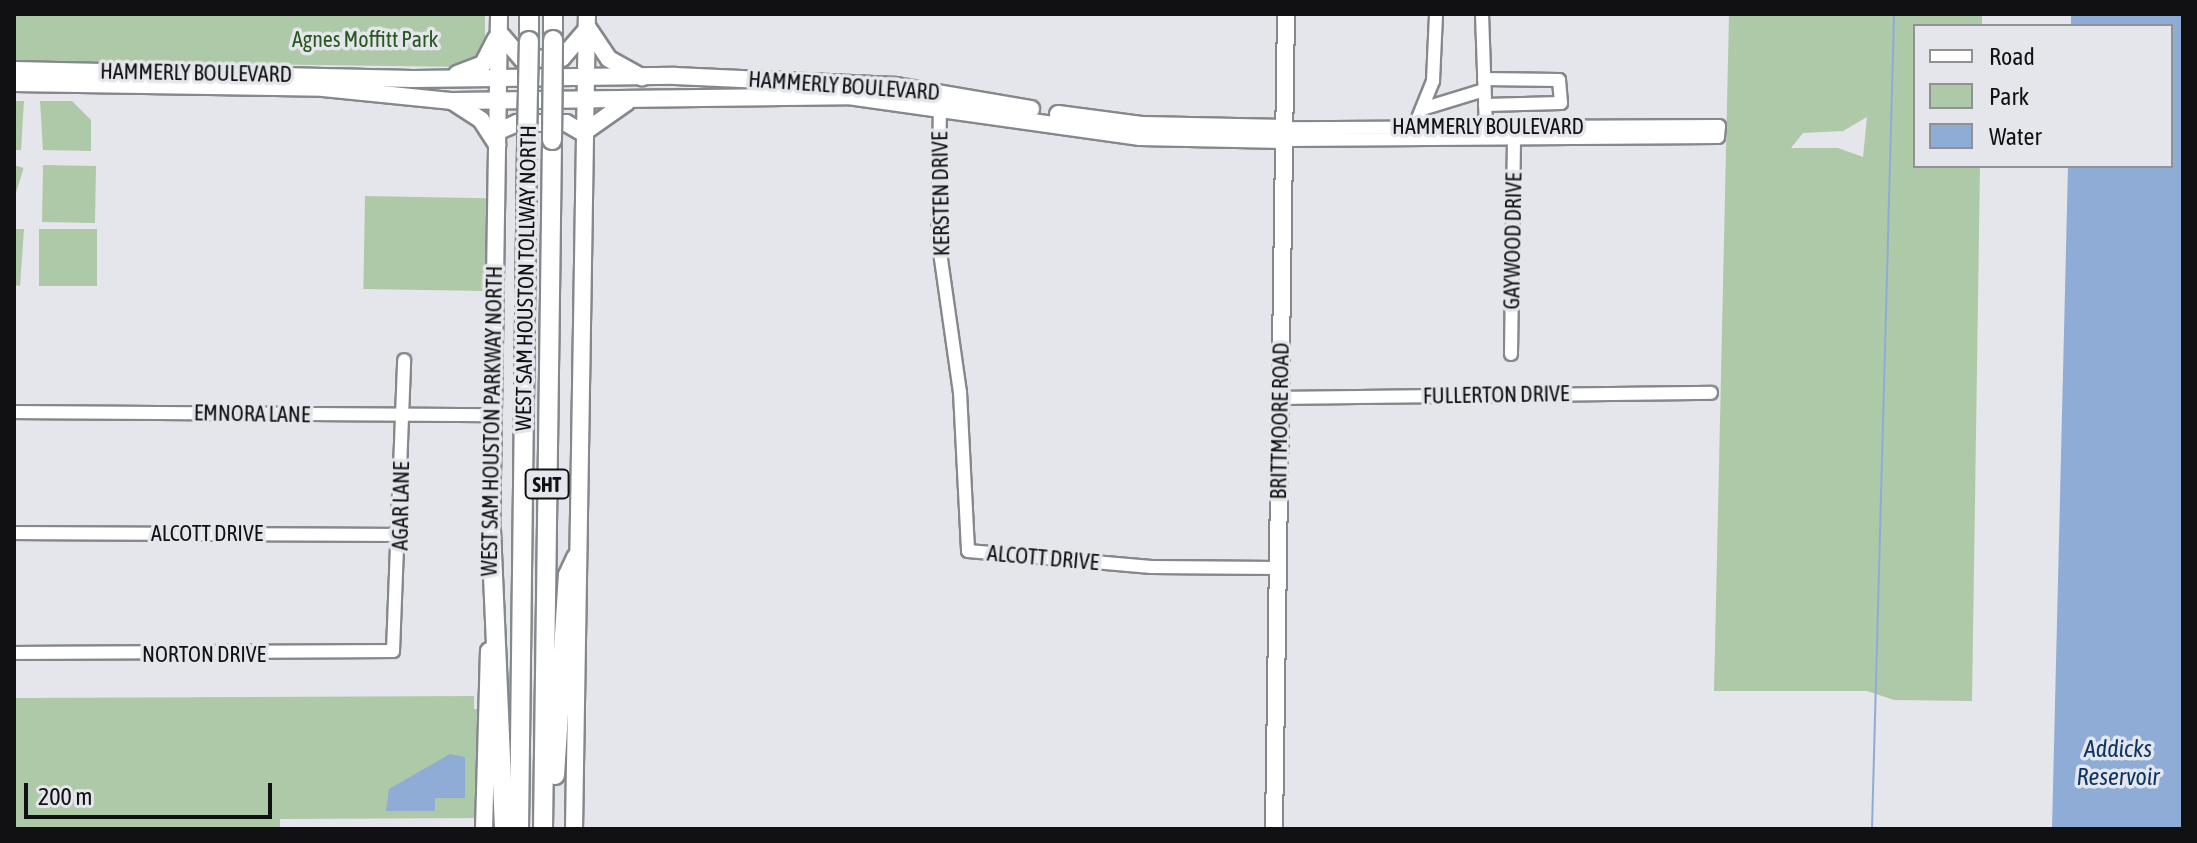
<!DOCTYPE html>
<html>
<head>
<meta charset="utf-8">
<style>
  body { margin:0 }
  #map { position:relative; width:2197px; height:843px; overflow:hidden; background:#e4e6eb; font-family:"Asap Condensed",sans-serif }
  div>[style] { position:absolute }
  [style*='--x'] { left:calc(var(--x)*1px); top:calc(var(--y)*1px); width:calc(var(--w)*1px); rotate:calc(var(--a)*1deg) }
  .green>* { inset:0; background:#aec9a8; transform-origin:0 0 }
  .water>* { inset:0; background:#8eacd5 }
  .stream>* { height:2px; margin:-1px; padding:0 1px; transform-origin:1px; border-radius:1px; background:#8eacd5 }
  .roads { filter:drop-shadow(2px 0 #85888c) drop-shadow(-2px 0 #85888c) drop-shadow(0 2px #85888c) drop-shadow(0 -2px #85888c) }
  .minor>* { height:12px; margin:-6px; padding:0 6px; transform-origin:6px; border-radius:6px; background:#fff }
  .major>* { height:16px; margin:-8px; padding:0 8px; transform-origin:8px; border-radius:8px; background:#fff }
  .highway>* { height:18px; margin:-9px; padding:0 9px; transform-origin:9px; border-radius:9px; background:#fff }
  .bridges { filter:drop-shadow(2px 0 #85888c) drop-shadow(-2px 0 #85888c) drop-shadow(0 2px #85888c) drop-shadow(0 -2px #85888c) }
  .highway-bridge>* { height:18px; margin:-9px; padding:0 9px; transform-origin:9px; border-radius:9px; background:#fff }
  span { translate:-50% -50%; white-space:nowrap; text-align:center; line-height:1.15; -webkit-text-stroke:7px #e4e6eb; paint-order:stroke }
  .shield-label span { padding:2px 6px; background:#e4e6eb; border:2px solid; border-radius:6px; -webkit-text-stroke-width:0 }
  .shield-label { font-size:20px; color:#111113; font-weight:700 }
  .park-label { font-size:22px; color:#295720 }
  .street-label { font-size:22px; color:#111113 }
  .water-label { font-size:24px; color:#0b3566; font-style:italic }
  .frame { position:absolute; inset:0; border:16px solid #111113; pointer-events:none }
  .legend { position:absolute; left:1913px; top:24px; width:260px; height:144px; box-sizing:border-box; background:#e4e6eb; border:2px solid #909195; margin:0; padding:10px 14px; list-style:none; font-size:24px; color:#111113 }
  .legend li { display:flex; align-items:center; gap:16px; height:40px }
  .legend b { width:40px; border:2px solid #909195 }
  .scale { position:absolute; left:24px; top:783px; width:248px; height:36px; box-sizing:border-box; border:4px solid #111113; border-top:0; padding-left:10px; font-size:24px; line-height:28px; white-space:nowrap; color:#111113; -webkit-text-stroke:6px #e4e6eb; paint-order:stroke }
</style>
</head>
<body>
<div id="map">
  <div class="green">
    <i style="clip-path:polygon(14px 14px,485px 14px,485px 56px,471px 67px,14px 61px)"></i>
    <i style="clip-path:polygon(evenodd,1729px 14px,1982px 14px,1982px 26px,1915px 26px,1915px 166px,1980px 166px,1972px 701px,1894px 700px,1867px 691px,1714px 691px,1729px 14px,1867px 117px,1863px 157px,1838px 148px,1791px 148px,1803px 133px,1843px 131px,1867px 117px)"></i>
    <i style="clip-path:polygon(14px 101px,24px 101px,21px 150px,14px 150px)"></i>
    <i style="clip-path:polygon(40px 101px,72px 101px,91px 120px,91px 151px,43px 150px)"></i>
    <i style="left:14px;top:165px;width:10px;height:57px;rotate:17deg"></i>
    <i style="left:43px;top:165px;width:53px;height:57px;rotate:1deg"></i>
    <i style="left:365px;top:196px;width:122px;height:93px;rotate:1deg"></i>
    <i style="clip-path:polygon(14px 229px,24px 229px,20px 286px,14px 285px)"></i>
    <i style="left:39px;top:229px;width:58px;height:57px"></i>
    <i style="clip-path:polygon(474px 696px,474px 709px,487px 709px,485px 818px,280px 819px,280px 829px,14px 829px,14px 698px)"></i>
  </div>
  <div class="water">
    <i style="clip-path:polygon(2071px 14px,2183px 14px,2183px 829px,2052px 829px,2068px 166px,2171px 166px,2171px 26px,2071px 26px)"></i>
    <i style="clip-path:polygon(450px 754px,465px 757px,465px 798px,435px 798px,435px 811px,386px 811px,389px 789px)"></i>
  </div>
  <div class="stream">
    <i style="--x:1872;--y:829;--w:815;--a:-88.45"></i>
  </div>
  <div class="roads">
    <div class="minor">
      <i style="--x:1482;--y:14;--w:114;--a:88"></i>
      <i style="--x:1484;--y:79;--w:75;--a:0.8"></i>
      <i style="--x:1559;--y:80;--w:23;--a:85"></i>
      <i style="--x:1561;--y:103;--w:76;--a:178.5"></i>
      <i style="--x:940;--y:102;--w:136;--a:90.8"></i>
      <i style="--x:938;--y:238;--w:156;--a:81.9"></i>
      <i style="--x:960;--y:392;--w:159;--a:87.1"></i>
      <i style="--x:968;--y:551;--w:184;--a:5"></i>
      <i style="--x:1151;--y:567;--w:126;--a:0.5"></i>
      <i style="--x:1422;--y:109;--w:65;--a:-17"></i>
      <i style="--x:1414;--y:128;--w:51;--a:-68"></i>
      <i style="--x:1433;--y:81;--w:67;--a:-87.4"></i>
      <i style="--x:1284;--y:140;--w:434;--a:-0.4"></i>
      <i style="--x:1718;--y:137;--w:11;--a:-85"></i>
      <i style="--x:1719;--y:126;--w:435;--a:179.7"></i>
      <i style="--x:1511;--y:354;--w:221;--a:-89.2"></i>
      <i style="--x:1280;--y:398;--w:431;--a:-0.7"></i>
      <i style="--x:14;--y:412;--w:476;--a:0.4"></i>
      <i style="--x:14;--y:533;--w:386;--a:0.3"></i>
      <i style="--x:14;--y:653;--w:379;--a:-0.3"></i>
      <i style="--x:393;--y:651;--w:291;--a:-87.8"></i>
    </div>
    <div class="major">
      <i style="--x:588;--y:28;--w:37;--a:56"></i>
      <i style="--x:609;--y:59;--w:38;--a:29"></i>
      <i style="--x:502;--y:36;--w:30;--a:49"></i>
      <i style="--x:522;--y:59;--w:40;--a:-1.4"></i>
      <i style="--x:562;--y:58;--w:35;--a:-49"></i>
      <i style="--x:14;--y:70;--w:399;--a:1.3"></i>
      <i style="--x:413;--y:79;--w:262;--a:-0.7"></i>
      <i style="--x:675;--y:76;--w:221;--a:2.6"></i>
      <i style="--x:896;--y:86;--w:137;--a:9.7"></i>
      <i style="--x:457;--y:74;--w:28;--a:-21"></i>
      <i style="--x:483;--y:64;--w:28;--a:-63"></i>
      <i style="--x:14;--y:83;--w:309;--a:0.9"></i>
      <i style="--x:323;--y:88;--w:130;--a:5.8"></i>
      <i style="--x:452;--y:101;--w:396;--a:-0.7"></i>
      <i style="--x:848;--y:96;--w:295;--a:8"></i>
      <i style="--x:1140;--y:137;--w:144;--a:1.2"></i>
      <i style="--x:452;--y:101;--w:35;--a:33"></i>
      <i style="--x:481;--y:120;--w:30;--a:57"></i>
      <i style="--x:1058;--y:114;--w:86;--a:7.4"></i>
      <i style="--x:1143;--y:125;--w:141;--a:1.2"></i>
      <i style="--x:499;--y:131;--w:20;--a:-24"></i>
      <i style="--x:517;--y:123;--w:49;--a:0"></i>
      <i style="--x:566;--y:123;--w:20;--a:30"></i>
      <i style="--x:583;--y:133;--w:54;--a:-35.2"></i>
      <i style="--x:491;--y:543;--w:529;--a:-89.13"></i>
      <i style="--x:484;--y:829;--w:178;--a:-88.4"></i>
      <i style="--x:574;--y:829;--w:815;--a:-89.09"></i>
      <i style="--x:1274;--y:829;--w:815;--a:-89.16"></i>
    </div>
    <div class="highway">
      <i style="--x:553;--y:40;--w:26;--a:-90"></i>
      <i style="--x:529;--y:41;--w:27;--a:-90"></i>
      <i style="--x:491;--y:530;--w:299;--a:87.5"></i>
      <i style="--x:555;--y:775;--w:200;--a:-86.3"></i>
      <i style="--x:568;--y:575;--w:19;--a:-65"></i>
      <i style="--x:519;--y:829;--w:688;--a:-89.33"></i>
      <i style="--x:543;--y:829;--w:689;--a:-89.25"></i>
    </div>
  </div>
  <div class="bridges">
    <div class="highway-bridge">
      <i style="--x:552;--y:140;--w:100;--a:-89.4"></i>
      <i style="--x:527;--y:141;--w:100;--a:-88.9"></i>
    </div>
  </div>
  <div class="shield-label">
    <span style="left:547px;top:484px">SHT</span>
  </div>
  <div class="park-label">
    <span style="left:365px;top:40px">Agnes Moffitt Park</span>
  </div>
  <div class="street-label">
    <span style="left:196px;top:73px;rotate:1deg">HAMMERLY BOULEVARD</span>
    <span style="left:844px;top:86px;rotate:4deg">HAMMERLY BOULEVARD</span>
    <span style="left:1488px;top:127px">HAMMERLY BOULEVARD</span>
    <span style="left:941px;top:194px;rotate:-91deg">KERSTEN DRIVE</span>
    <span style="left:1513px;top:241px;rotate:-89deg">GAYWOOD DRIVE</span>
    <span style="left:526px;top:278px;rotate:-89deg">WEST SAM HOUSTON TOLLWAY NORTH</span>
    <span style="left:1496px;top:395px;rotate:-1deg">FULLERTON DRIVE</span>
    <span style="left:252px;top:414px;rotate:1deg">EMNORA LANE</span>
    <span style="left:492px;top:421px;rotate:-89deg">WEST SAM HOUSTON PARKWAY NORTH</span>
    <span style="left:1280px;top:421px;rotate:-89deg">BRITTMOORE ROAD</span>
    <span style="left:401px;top:506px;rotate:-89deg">AGAR LANE</span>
    <span style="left:207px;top:534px">ALCOTT DRIVE</span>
    <span style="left:1043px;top:558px;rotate:5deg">ALCOTT DRIVE</span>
    <span style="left:204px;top:655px">NORTON DRIVE</span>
  </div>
  <div class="water-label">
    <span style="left:2118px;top:763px">Addicks<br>Reservoir</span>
  </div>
  <div class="frame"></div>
  <ul class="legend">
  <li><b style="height:10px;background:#fff"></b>Road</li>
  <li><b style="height:22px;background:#aec9a8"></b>Park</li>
  <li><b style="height:22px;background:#8eacd5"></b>Water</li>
  </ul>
  <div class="scale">200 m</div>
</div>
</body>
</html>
